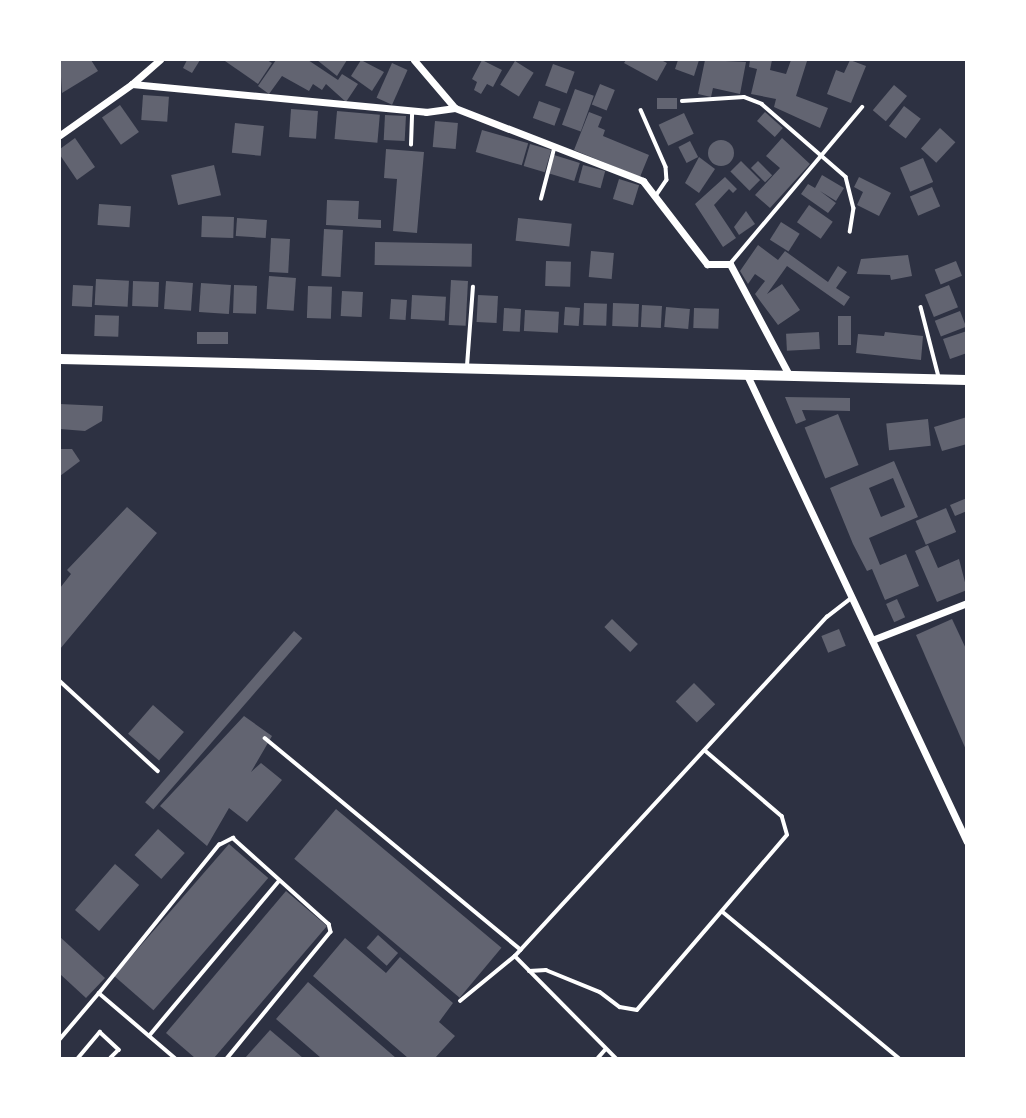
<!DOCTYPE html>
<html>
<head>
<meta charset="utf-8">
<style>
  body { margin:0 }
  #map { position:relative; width:1026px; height:1118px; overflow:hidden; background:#2d3142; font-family:Raleway,sans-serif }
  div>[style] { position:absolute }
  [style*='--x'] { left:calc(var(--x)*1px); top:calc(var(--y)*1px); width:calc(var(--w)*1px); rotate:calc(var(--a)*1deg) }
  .building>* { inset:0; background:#626471; transform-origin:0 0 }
  .round { border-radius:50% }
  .service>* { height:3.5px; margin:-1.75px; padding:0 1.75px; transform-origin:1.75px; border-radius:1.75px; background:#fff }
  .minor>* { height:7px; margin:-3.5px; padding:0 3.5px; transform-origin:3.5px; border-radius:3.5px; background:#fff }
  .tertiary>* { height:10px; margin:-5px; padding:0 5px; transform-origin:5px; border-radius:5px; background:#fff }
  span { translate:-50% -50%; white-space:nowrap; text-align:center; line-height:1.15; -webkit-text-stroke:5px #fff; paint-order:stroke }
  .frame { position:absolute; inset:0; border:61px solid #fff; pointer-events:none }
</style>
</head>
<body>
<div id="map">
  <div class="building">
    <i style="clip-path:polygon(60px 60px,91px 60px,98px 71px,62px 93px)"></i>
    <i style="clip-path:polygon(187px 60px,200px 60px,192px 73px,183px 68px)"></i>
    <i style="clip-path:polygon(267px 60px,272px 63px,258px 84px,225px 61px)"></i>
    <i style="clip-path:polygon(276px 60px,308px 60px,338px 80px,342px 74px,358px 84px,346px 102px,326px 84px,322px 90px,313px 84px,309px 91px,282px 76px,269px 94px,258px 86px)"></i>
    <i style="clip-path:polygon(317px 60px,347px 60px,337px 76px)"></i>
    <i style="clip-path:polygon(361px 60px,384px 72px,372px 91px,351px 76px)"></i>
    <i style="clip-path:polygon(482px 60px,502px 70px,493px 87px,487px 84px,481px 94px,474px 90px,477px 82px,472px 79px)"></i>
    <i style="clip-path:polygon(626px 60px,661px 60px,667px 63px,657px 81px,624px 63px)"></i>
    <i style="clip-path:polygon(678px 60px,699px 60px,694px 76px,675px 69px)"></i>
    <i style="clip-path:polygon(705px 60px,746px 62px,740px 94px,713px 88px,711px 97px,698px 94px)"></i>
    <i style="clip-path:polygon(750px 60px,772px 60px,770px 70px,786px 74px,791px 60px,807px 61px,796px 96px,828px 108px,820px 128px,774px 107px,776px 99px,751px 94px,757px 69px,749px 67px)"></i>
    <i style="clip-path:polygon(850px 60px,866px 66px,851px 103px,827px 94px,836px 70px,844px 73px)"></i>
    <i style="left:515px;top:61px;width:22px;height:28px;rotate:32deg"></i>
    <i style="left:392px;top:63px;width:17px;height:38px;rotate:24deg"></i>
    <i style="left:553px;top:64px;width:23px;height:23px;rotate:20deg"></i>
    <i style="left:600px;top:84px;width:16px;height:22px;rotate:22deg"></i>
    <i style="left:894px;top:85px;width:17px;height:33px;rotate:40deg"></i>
    <i style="left:575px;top:89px;width:20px;height:38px;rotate:20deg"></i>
    <i style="left:143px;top:95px;width:26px;height:25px;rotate:4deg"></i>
    <i style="left:657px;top:98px;width:20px;height:11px"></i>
    <i style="left:539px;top:101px;width:23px;height:18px;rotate:20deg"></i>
    <i style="left:120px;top:105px;width:33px;height:22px;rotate:55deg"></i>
    <i style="left:904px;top:106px;width:21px;height:25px;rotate:37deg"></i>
    <i style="left:291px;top:109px;width:27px;height:28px;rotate:4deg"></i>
    <i style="left:337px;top:111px;width:43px;height:28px;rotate:5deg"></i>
    <i style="clip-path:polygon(589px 112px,602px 117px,598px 127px,605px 130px,603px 136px,649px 155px,640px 177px,574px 150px)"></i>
    <i style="left:765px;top:112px;width:24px;height:12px;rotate:42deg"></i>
    <i style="left:684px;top:113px;width:23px;height:28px;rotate:65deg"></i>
    <i style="left:385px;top:115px;width:21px;height:25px;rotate:3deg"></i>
    <i style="left:435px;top:121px;width:23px;height:26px;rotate:5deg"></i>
    <i style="left:235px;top:123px;width:29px;height:30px;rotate:6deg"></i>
    <i style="left:940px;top:128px;width:21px;height:28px;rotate:43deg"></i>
    <i style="left:482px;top:130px;width:48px;height:23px;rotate:16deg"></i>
    <i style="clip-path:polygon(75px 138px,95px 167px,77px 180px,60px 155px,60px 149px)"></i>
    <i style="clip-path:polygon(782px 138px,810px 164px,770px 208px,755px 195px,780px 168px,766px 156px)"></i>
    <i class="round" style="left:708px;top:140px;width:26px;height:26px"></i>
    <i style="left:690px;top:141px;width:18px;height:13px;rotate:63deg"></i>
    <i style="left:530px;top:144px;width:22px;height:23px;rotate:16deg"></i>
    <i style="clip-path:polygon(386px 149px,424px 152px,417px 233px,393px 231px,397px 179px,384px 178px)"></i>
    <i style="left:554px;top:155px;width:27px;height:19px;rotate:17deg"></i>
    <i style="clip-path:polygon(699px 157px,715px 169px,699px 193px,685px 183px)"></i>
    <i style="left:923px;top:158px;width:26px;height:25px;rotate:67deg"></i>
    <i style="left:741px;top:161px;width:27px;height:15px;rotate:45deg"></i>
    <i style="left:758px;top:161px;width:20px;height:10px;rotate:45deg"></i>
    <i style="left:214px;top:165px;width:31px;height:44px;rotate:77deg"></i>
    <i style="left:583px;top:165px;width:23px;height:18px;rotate:15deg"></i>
    <i style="clip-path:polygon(822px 175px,844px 188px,836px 201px,820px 191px,836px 203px,828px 213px,801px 194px,808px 184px,815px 188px)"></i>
    <i style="clip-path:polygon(725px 177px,737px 189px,733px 193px,729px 189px,714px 205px,736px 238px,723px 247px,695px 204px)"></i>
    <i style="clip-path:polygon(859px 177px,891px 193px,879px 216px,857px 205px,863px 192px,854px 187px)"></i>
    <i style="left:619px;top:179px;width:21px;height:21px;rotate:17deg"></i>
    <i style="left:932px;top:187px;width:21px;height:24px;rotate:67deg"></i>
    <i style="clip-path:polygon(327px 200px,359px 201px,358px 219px,381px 220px,381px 228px,326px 225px)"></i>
    <i style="left:99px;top:204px;width:32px;height:21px;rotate:4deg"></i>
    <i style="left:809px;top:205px;width:29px;height:21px;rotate:35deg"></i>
    <i style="clip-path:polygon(746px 211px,755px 224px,739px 235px,734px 227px)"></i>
    <i style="left:202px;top:216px;width:32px;height:21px;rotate:2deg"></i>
    <i style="left:237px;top:218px;width:30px;height:18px;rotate:4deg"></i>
    <i style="left:518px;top:218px;width:54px;height:23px;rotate:6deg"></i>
    <i style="left:781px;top:222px;width:22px;height:21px;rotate:32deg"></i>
    <i style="left:324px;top:229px;width:19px;height:47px;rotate:3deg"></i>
    <i style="left:271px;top:238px;width:19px;height:34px;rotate:3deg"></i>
    <i style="left:375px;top:242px;width:97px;height:23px;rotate:1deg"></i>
    <i style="clip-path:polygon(758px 245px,778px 260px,785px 251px,828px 282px,838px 266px,847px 272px,836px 288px,850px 297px,844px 306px,787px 266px,767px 294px,782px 284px,800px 310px,778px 325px,755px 294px,765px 281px,755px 274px,748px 284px,740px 271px)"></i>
    <i style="left:591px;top:251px;width:23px;height:26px;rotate:5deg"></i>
    <i style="clip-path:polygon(908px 255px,912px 276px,891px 280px,890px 275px,857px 274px,861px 259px)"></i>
    <i style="left:546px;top:261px;width:25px;height:25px;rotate:2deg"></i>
    <i style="left:956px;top:261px;width:16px;height:23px;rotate:68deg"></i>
    <i style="left:269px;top:276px;width:27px;height:33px;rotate:4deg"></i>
    <i style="left:96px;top:279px;width:33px;height:26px;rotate:3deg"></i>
    <i style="left:451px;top:280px;width:17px;height:45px;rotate:3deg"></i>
    <i style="left:133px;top:281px;width:26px;height:25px;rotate:2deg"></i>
    <i style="left:166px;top:281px;width:27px;height:28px;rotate:4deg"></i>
    <i style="left:201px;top:283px;width:30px;height:29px;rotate:4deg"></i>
    <i style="left:73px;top:285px;width:20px;height:21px;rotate:3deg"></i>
    <i style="left:234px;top:285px;width:23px;height:28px;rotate:2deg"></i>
    <i style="left:949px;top:285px;width:24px;height:26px;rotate:68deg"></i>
    <i style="left:308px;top:286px;width:24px;height:32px;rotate:2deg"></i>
    <i style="left:342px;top:291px;width:21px;height:25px;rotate:3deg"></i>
    <i style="left:412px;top:295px;width:34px;height:24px;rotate:3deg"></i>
    <i style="left:478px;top:295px;width:20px;height:27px;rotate:3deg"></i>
    <i style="left:391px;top:299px;width:16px;height:20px;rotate:4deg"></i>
    <i style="left:584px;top:303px;width:23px;height:22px;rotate:2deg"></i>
    <i style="left:613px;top:303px;width:26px;height:23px;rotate:2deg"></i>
    <i style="left:642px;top:305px;width:20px;height:22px;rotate:3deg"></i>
    <i style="left:565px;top:307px;width:15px;height:18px;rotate:4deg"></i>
    <i style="left:666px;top:307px;width:24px;height:20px;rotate:5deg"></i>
    <i style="left:504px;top:308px;width:17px;height:23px;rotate:3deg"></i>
    <i style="left:694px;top:308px;width:25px;height:20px;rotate:2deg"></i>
    <i style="left:525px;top:310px;width:34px;height:21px;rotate:3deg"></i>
    <i style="left:960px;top:311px;width:17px;height:27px;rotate:69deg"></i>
    <i style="left:95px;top:315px;width:24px;height:21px;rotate:2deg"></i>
    <i style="left:838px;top:316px;width:13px;height:29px"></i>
    <i style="clip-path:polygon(967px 331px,967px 353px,950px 359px,943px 339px)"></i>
    <i style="left:197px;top:332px;width:31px;height:12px"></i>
    <i style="left:819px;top:332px;width:17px;height:33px;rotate:87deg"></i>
    <i style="clip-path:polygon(885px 332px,923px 336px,921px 360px,856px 353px,858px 334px,884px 336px)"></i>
    <i style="clip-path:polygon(785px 397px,850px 398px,850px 411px,802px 410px,806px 420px,796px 424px)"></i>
    <i style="clip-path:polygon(60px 404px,103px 406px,102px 421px,85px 431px,60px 429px)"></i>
    <i style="left:838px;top:414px;width:55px;height:36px;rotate:68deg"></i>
    <i style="clip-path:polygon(967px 417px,967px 444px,942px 451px,934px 427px)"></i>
    <i style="left:928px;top:419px;width:27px;height:42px;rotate:84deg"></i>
    <i style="clip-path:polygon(60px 449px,72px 449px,80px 461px,60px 476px)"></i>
    <i style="clip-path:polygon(evenodd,894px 461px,918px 517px,869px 538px,880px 565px,906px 554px,919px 586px,885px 600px,872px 569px,867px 571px,853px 544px,830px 488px,894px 461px,893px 478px,905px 507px,881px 517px,869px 488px,893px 478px)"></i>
    <i style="clip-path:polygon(967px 498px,967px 511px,955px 516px,950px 505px)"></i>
    <i style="clip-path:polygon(127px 507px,157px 533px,60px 649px,60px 588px,71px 574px,67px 570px)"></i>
    <i style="left:946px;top:508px;width:26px;height:33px;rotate:67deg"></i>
    <i style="clip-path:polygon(928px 545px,938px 568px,959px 559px,967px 590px,937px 602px,915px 551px)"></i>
    <i style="left:897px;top:599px;width:20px;height:12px;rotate:66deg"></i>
    <i style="left:612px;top:619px;width:36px;height:11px;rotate:44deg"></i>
    <i style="clip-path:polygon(952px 619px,967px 651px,967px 752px,916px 635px)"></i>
    <i style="left:839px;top:629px;width:18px;height:19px;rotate:68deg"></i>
    <i style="left:294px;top:631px;width:11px;height:227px;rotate:41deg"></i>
    <i style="left:694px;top:683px;width:30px;height:26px;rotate:45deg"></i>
    <i style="left:153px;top:705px;width:41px;height:38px;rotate:41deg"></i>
    <i style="clip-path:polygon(244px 716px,272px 736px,251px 772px,261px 763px,282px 780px,247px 822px,229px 808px,207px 846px,160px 806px)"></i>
    <i style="left:336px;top:809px;width:216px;height:65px;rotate:40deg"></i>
    <i style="left:158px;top:829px;width:36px;height:35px;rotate:42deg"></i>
    <i style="left:229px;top:844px;width:52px;height:175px;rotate:41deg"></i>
    <i style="left:115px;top:864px;width:32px;height:61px;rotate:41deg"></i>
    <i style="clip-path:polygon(286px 891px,327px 926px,214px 1058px,195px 1058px,166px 1033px)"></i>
    <i style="left:378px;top:935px;width:27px;height:17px;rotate:42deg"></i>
    <i style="clip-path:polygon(60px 937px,105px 978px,86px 998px,60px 974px)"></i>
    <i style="clip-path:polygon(345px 938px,386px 973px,400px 957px,453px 1003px,439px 1022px,455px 1036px,435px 1058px,408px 1058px,313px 976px)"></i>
    <i style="clip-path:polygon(308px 982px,396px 1058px,321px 1058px,276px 1019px)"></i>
    <i style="clip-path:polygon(270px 1030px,303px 1058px,245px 1058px)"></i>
  </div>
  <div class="service">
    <i style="--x:682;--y:101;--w:62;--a:-3.7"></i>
    <i style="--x:744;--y:97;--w:19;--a:21"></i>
    <i style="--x:762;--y:104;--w:111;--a:41"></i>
    <i style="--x:846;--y:177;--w:32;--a:76"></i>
    <i style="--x:854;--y:208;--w:24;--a:99"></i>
    <i style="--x:641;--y:110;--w:62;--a:66.3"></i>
    <i style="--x:666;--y:167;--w:13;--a:86"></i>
    <i style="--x:667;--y:180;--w:18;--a:124"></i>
    <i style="--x:411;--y:145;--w:32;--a:-88"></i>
    <i style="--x:541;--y:199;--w:52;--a:-75.4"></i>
    <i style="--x:730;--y:264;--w:205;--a:-49.9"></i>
    <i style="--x:921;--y:307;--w:72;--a:75.6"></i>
    <i style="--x:467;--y:366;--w:79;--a:-85.7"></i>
    <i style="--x:60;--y:681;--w:133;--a:42.6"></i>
    <i style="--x:265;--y:738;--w:332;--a:39.6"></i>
    <i style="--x:723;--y:912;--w:229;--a:39.7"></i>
    <i style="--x:515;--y:956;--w:144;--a:45.3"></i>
    <i style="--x:529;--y:971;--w:17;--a:-3"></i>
    <i style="--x:546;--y:970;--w:58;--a:22.2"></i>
    <i style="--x:600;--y:992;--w:25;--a:37"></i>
    <i style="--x:620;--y:1007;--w:17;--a:10"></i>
    <i style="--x:637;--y:1010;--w:230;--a:-49.4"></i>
    <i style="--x:787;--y:835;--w:19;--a:-106"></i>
    <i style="--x:782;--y:817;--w:101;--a:-139.4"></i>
    <i style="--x:99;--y:993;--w:191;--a:-51"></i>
    <i style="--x:219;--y:845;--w:16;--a:-27"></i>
    <i style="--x:233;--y:838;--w:129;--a:41.9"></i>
    <i style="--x:329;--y:924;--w:8;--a:76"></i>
    <i style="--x:331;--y:932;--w:163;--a:129.3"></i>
    <i style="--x:460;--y:1001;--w:71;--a:-39.3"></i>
    <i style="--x:515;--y:956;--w:461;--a:-47.4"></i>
    <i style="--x:827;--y:617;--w:31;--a:-38"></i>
    <i style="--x:149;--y:1036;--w:201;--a:-50"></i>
    <i style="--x:60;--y:1039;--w:60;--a:-49.7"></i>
    <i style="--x:99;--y:993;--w:100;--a:40.5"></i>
    <i style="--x:78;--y:1058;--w:34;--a:-50"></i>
    <i style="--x:100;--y:1032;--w:26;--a:43"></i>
    <i style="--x:119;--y:1050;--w:11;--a:135"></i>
    <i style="--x:598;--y:1058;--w:11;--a:-49"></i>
  </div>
  <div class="minor">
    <i style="--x:414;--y:60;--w:63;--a:49.5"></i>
    <i style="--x:132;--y:84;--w:37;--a:-41"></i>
    <i style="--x:60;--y:135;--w:88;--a:-35.3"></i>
    <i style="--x:132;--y:84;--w:295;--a:5.4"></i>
    <i style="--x:426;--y:112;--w:29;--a:-8"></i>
    <i style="--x:455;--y:108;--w:202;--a:21.2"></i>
    <i style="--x:643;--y:181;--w:105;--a:52.4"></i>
    <i style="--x:707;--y:264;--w:23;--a:0"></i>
    <i style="--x:730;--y:264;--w:126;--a:62"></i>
    <i style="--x:747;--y:375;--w:516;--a:64.78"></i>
    <i style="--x:872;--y:640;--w:102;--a:-21.3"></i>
  </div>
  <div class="tertiary">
    <i style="--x:60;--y:359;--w:907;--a:1.33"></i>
  </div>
  <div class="frame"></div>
</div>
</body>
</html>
